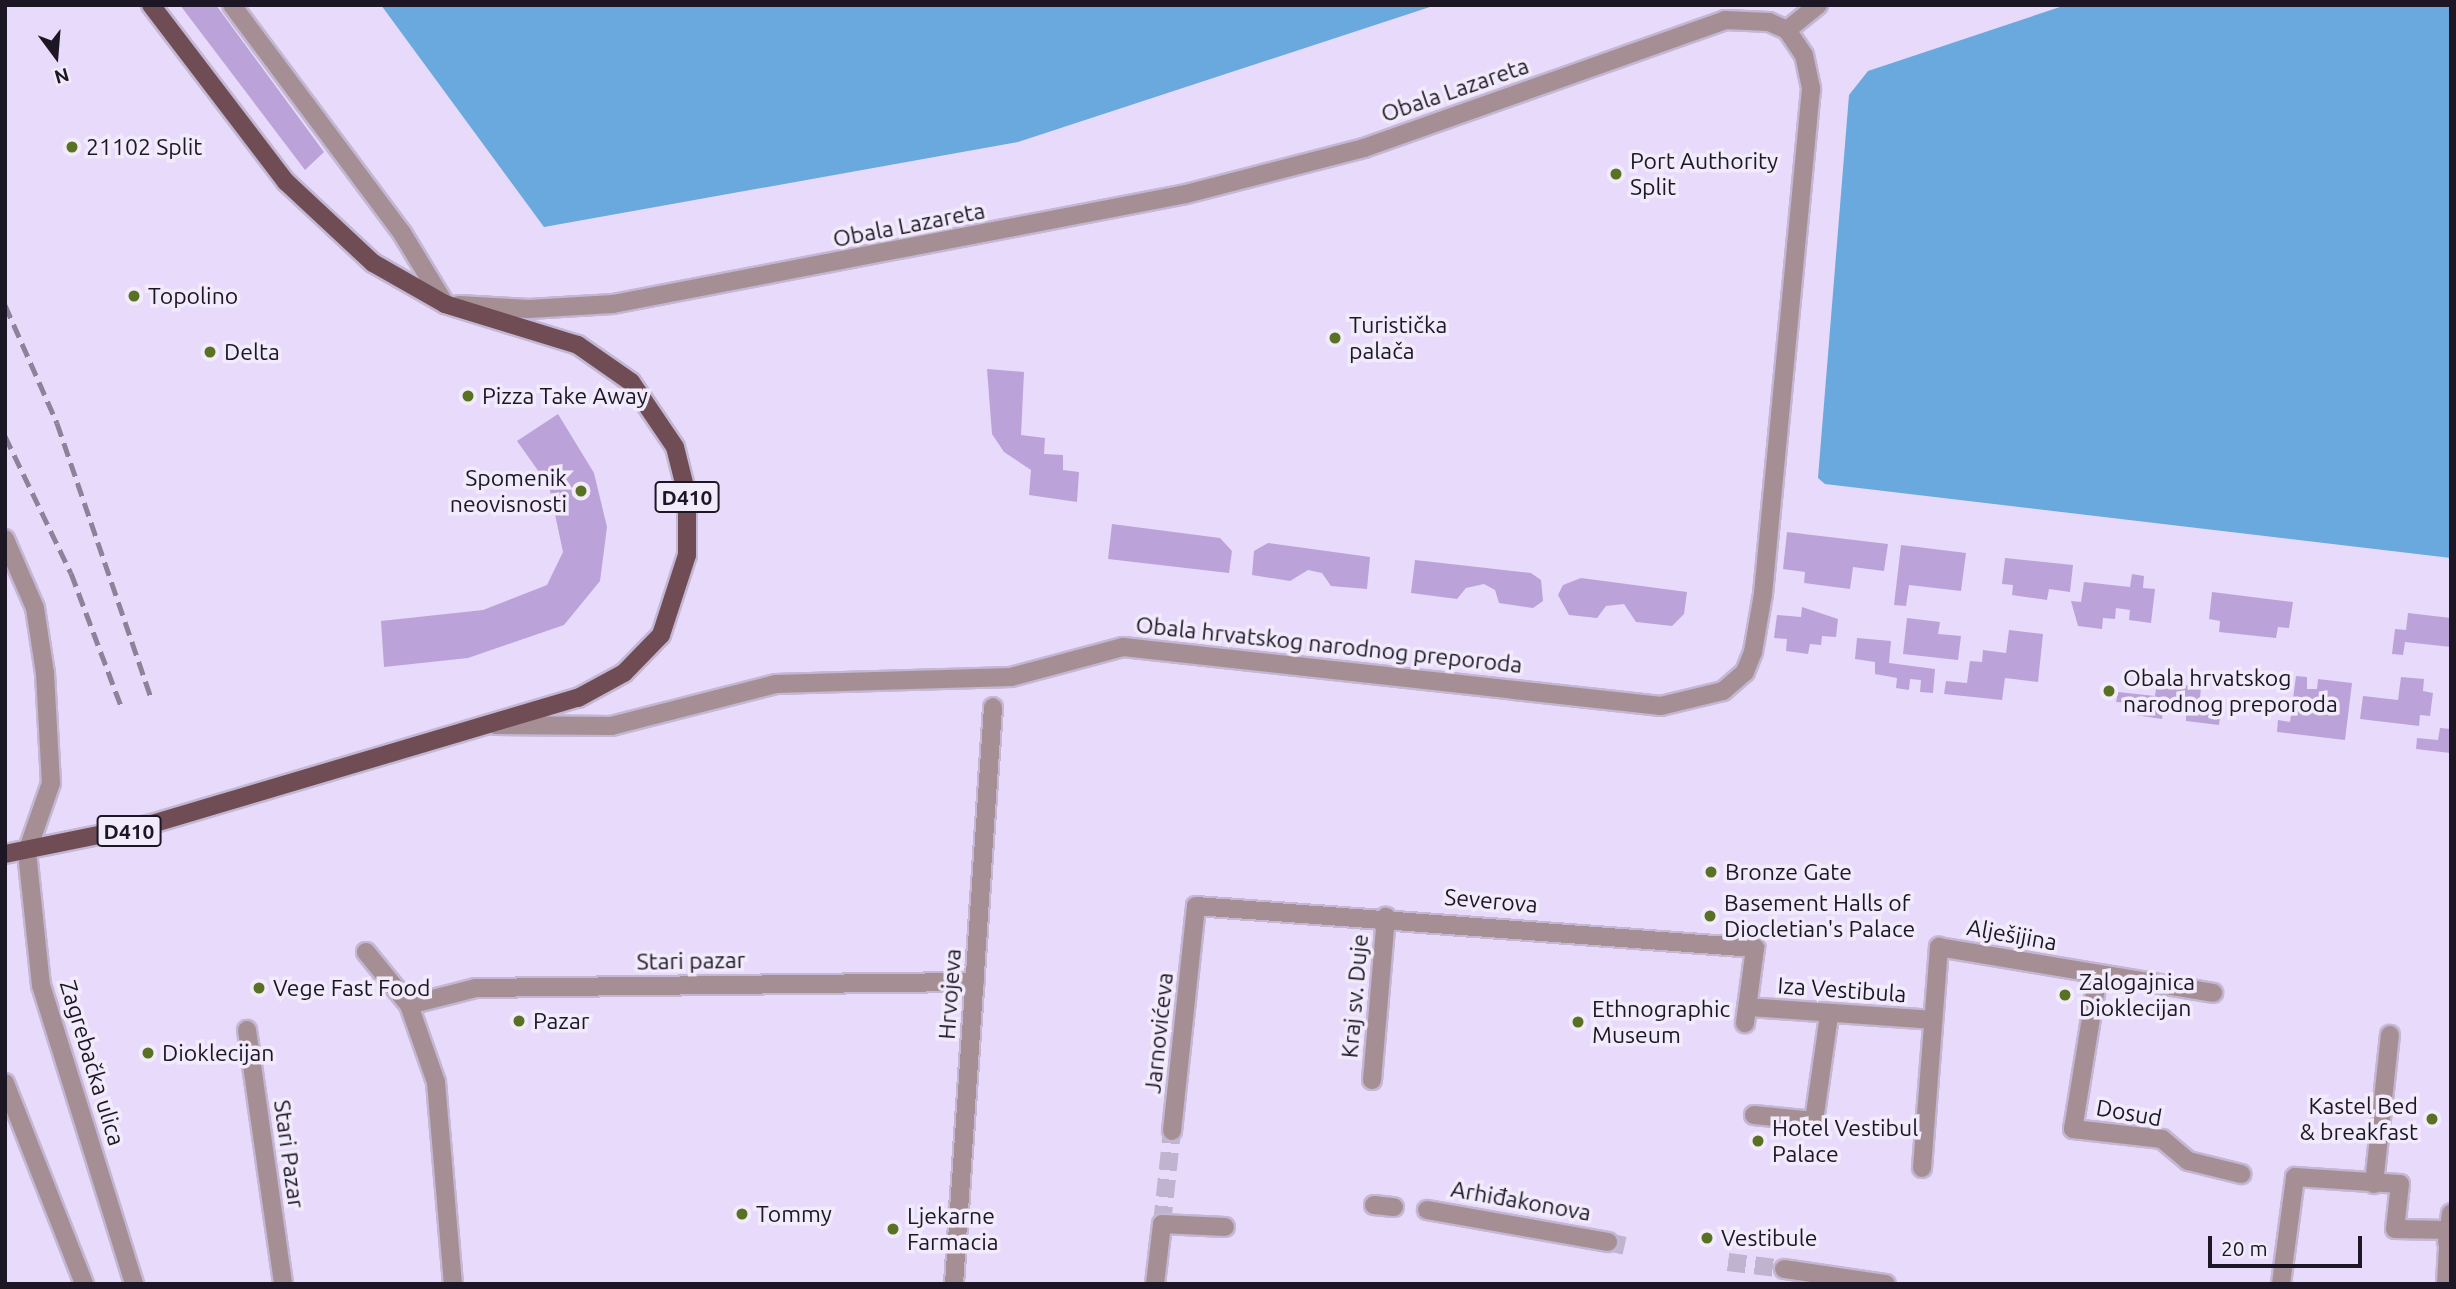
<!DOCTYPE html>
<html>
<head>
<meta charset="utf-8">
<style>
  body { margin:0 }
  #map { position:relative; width:2456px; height:1289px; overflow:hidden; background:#e8dafb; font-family:Ubuntu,sans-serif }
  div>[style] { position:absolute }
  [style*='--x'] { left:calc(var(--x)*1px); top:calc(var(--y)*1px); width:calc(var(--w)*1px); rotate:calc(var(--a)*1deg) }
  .green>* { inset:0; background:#bba3d9 }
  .water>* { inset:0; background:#69a9dd }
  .pedestrian-tunnel>* { height:18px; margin-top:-9px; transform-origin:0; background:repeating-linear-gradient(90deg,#bfb3d0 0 18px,transparent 0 27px) }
  .roads { filter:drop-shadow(2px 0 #c3b7d4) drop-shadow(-2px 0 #c3b7d4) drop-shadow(0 2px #c3b7d4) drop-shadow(0 -2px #c3b7d4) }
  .service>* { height:18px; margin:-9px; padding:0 9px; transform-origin:9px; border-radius:9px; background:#a58f94 }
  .pedestrian>* { height:18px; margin:-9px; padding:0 9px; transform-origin:9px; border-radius:9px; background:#a58f94 }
  .minor>* { height:18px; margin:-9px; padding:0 9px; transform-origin:9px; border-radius:9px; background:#a58f94 }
  .tertiary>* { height:18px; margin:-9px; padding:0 9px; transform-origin:9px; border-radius:9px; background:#a58f94 }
  .primary>* { height:18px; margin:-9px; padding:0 9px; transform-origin:9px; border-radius:9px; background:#704d55 }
  .rail>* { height:5px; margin-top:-2.5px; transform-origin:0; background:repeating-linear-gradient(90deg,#8c829a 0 14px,transparent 0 21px) }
  .dots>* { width:19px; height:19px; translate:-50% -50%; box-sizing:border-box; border:4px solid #f1ebfb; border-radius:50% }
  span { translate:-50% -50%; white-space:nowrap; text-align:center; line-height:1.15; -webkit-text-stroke:7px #f1ebfb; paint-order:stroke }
  .shield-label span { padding:2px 5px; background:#f1ebfb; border:2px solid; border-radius:5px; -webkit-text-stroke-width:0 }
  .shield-label { font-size:21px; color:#1d1725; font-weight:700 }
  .street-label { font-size:23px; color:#1d1725 }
  .poi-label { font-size:23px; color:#1d1725 }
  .left { translate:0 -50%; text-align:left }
  .right { translate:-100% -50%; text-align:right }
  .frame { position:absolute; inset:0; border:7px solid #1d1725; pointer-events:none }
  .north { position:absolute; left:21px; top:21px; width:70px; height:70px; -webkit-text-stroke:5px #f1ebfb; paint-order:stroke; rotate:164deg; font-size:19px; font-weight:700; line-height:28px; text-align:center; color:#1d1725 }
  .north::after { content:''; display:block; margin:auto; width:24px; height:32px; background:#1d1725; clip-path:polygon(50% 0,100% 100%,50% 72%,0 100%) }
  .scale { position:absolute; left:2208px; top:1236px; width:154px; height:32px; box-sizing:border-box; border:4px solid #1d1725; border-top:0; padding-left:9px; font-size:21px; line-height:24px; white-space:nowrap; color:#1d1725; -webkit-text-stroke:5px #f1ebfb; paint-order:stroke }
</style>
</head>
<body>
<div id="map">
  <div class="green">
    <i style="clip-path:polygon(180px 5px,216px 5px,324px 152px,305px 170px)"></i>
    <i style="clip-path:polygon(987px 369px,1024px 372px,1021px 435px,1045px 438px,1044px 454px,1063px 455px,1063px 470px,1079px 472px,1077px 502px,1029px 495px,1031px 470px,1004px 452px,992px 434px)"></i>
    <i style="clip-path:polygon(558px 414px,594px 473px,607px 527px,600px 581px,564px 625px,468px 658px,384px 667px,381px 621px,483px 610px,547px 585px,563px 552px,549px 486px,517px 441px)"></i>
    <i style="clip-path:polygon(1112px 524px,1220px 538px,1232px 551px,1229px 573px,1108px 559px)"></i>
    <i style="clip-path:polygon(1787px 532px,1888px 544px,1884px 571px,1853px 567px,1850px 589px,1804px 583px,1805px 572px,1783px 569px)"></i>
    <i style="clip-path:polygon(1268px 543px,1370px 557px,1367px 589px,1331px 586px,1322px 573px,1308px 570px,1290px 581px,1252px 575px,1254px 551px)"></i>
    <i style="clip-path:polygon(1901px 545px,1966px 553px,1961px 591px,1909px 585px,1906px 606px,1894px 605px)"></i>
    <i style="clip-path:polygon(2005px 558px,2073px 565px,2070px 592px,2049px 589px,2047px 600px,2012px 595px,2013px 585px,2002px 584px)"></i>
    <i style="clip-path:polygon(1415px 560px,1531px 573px,1541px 580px,1543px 601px,1533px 608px,1499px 603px,1495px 590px,1484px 584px,1466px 588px,1457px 599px,1411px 593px)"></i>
    <i style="clip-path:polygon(2132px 574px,2144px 576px,2143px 588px,2155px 589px,2151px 623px,2129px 620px,2130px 610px,2116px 608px,2115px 619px,2103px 618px,2102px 629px,2078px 626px,2071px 601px,2081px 602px,2084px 582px,2130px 587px)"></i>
    <i style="clip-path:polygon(1581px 578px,1687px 592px,1684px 614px,1672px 626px,1636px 622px,1624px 604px,1606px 606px,1597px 618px,1569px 615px,1558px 595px,1563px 585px)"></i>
    <i style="clip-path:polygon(2212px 592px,2293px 602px,2289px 628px,2278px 627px,2276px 638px,2219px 632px,2220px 621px,2209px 619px)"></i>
    <i style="clip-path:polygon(1802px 607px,1838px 619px,1836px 637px,1822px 636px,1821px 645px,1810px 644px,1808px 654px,1786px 651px,1787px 639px,1774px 638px,1777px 615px,1801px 617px)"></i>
    <i style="clip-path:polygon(2408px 613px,2451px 618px,2451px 647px,2405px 642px,2403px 655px,2392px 654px,2395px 629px,2406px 630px)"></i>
    <i style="clip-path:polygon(1907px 618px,1940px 622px,1938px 634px,1961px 636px,1958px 660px,1903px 654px)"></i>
    <i style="clip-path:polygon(2009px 630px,2043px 634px,2038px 682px,2005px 678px,2002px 700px,1944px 694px,1946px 681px,1967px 683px,1970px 661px,1982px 662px,1983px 650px,2006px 653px)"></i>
    <i style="clip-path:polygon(1857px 638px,1891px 641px,1889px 663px,1935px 669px,1933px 693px,1920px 692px,1921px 680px,1910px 679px,1909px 690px,1896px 688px,1897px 678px,1875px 674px,1875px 662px,1855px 659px)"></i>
    <i style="clip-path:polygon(2296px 676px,2307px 677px,2307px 689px,2317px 689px,2318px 679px,2352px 683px,2345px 740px,2277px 732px,2278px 720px,2290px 722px)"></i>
    <i style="clip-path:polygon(2401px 677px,2424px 679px,2423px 691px,2433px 693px,2430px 716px,2420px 715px,2419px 726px,2360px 719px,2363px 696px,2398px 700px)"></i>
    <i style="clip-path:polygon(2157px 682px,2201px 687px,2199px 710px,2209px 712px,2211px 699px,2222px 700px,2219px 725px,2186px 721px,2186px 710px,2164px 707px,2162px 719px,2128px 714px,2130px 703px,2116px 702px,2118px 692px,2155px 696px)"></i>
    <i style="clip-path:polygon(2440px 728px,2451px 729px,2450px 753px,2416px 749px,2417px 738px,2438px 740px)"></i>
  </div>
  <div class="water">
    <i style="clip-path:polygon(381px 5px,1436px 5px,1018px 142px,544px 227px)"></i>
    <i style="clip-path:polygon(2066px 5px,2451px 5px,2451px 558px,1825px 484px,1818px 478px,1849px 95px,1868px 71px)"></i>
  </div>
  <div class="pedestrian-tunnel">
    <i style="--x:1162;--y:1224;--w:94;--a:-83.9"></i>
    <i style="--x:1608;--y:1242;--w:17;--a:13"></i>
    <i style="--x:1728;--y:1262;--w:56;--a:7.1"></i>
  </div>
  <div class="roads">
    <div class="service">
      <i style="--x:232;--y:5;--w:284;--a:53.3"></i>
      <i style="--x:402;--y:233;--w:83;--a:58.8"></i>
      <i style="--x:1787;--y:30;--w:40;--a:-39"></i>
    </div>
    <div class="pedestrian">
      <i style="--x:366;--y:952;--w:68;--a:50.9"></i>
      <i style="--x:409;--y:1005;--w:82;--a:70.7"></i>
      <i style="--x:436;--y:1082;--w:203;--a:85.2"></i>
      <i style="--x:2098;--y:975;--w:156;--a:99.2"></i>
      <i style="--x:2073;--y:1129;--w:90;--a:6.4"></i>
      <i style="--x:2162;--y:1139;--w:34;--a:40"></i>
      <i style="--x:2188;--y:1161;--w:55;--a:13.8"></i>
      <i style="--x:409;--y:1005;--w:69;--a:-14.2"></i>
      <i style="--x:476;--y:988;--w:499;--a:-0.7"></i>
      <i style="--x:1748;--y:1007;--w:185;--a:4"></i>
      <i style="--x:247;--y:1030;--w:257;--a:81.9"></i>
      <i style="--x:1372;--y:1080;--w:164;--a:-85.1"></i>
      <i style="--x:1754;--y:1115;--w:60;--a:5.7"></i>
      <i style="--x:1814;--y:1121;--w:107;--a:-81.9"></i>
      <i style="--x:1172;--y:1131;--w:226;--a:-83.9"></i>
      <i style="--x:1196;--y:906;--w:561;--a:4.3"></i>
      <i style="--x:1755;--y:948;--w:76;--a:97.6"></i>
      <i style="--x:1922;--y:1168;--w:222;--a:-85.6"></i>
      <i style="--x:1939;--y:947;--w:278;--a:9.5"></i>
      <i style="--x:2374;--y:1184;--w:150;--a:-83.9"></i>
      <i style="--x:1374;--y:1205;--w:20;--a:6"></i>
      <i style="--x:1427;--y:1210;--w:184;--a:10"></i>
      <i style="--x:2447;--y:1242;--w:29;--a:-82"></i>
      <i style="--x:1784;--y:1269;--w:103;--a:8.4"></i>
      <i style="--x:954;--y:1284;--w:578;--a:-86.13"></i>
      <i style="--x:1155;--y:1284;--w:60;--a:-83.3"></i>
      <i style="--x:1162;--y:1224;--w:63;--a:2.7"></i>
      <i style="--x:2281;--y:1284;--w:108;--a:-82.5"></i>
      <i style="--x:2295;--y:1177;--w:105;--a:3.8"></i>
      <i style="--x:2400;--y:1184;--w:45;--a:96.3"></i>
      <i style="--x:2395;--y:1229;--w:54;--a:1.1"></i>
      <i style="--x:2449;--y:1230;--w:54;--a:93.2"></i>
    </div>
    <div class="minor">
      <i style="--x:459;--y:305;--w:70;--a:3.3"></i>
      <i style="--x:529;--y:309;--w:84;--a:-3.4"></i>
      <i style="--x:613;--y:304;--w:583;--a:-10.87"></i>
      <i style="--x:1186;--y:194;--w:184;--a:-14.5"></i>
      <i style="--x:1364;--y:148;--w:383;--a:-19.5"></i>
      <i style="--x:1725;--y:20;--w:44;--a:2.6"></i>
      <i style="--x:1769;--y:22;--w:20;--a:24"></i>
      <i style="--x:1787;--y:30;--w:30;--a:56"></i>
      <i style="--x:1804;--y:55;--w:35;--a:78"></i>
      <i style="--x:1811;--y:89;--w:507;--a:95.43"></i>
      <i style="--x:1763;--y:594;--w:59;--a:99.8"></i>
      <i style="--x:1753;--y:652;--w:22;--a:112"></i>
      <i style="--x:1745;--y:672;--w:29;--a:139"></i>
      <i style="--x:1723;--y:691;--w:64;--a:166.4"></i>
      <i style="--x:1661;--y:706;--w:541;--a:-173.74"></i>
      <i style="--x:1123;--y:647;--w:116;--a:165"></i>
      <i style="--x:1011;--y:677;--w:235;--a:178.3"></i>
      <i style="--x:776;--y:684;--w:170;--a:165.7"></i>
      <i style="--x:611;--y:726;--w:116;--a:-179.5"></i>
      <i style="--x:5;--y:539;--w:75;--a:66.5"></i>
      <i style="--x:35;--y:608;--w:66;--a:81.3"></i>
      <i style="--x:45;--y:673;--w:110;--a:86.9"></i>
      <i style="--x:51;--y:783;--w:73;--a:109.2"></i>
    </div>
    <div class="tertiary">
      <i style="--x:27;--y:852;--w:134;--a:84"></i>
      <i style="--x:41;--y:985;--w:313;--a:72.7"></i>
      <i style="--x:5;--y:1083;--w:216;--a:68.5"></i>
    </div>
    <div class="primary">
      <i style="--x:5;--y:854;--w:146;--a:-11.5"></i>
      <i style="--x:148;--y:825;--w:448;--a:-16.5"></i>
      <i style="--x:578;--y:698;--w:52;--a:-28.5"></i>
      <i style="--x:624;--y:673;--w:53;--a:-45.8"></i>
      <i style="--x:661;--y:635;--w:84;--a:-72"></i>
      <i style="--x:687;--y:555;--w:60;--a:-90"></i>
      <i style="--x:687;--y:495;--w:49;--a:-104"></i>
      <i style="--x:675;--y:447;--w:78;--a:-124.1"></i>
      <i style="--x:631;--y:382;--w:65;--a:-145.1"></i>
      <i style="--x:578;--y:345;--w:139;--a:-162.9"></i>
      <i style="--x:445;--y:304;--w:83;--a:-150.3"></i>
      <i style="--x:373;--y:263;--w:119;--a:-137"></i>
      <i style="--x:286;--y:182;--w:223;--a:-127.3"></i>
    </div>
  </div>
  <div class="rail">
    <i style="--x:5;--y:305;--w:129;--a:66.2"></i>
    <i style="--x:57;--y:423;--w:293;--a:71.1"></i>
    <i style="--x:5;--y:436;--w:152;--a:64.3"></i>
    <i style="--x:71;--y:573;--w:145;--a:69.4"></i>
  </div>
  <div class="dots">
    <i style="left:72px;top:147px;background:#597122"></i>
    <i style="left:1616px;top:174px;background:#597122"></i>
    <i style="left:134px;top:296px;background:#597122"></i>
    <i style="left:1335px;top:338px;background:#597122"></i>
    <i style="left:210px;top:352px;background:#597122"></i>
    <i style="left:468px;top:396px;background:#597122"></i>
    <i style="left:581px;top:491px;background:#597122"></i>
    <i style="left:2109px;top:691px;background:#597122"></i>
    <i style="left:1711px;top:872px;background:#597122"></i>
    <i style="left:1710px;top:916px;background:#597122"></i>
    <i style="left:259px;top:988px;background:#597122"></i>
    <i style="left:2065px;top:995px;background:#597122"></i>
    <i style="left:519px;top:1021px;background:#597122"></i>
    <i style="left:1578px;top:1022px;background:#597122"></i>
    <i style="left:148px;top:1053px;background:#597122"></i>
    <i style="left:2432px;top:1119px;background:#597122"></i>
    <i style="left:1758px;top:1141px;background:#597122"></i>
    <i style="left:742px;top:1214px;background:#597122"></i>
    <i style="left:893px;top:1229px;background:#597122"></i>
    <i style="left:1707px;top:1238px;background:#597122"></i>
  </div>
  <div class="shield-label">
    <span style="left:687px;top:497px">D410</span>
    <span style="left:129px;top:831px">D410</span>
  </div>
  <div class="street-label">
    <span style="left:1455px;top:90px;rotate:-19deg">Obala Lazareta</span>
    <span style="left:909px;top:225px;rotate:-11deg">Obala Lazareta</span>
    <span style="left:1329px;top:645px;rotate:6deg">Obala hrvatskog narodnog preporoda</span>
    <span style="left:1491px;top:901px;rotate:5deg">Severova</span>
    <span style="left:2012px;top:935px;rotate:10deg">Alješijina</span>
    <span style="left:691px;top:961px;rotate:-1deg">Stari pazar</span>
    <span style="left:1842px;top:990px;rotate:4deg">Iza Vestibula</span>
    <span style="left:950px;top:994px;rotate:-86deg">Hrvojeva</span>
    <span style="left:1355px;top:996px;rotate:-85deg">Kraj sv. Duje</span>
    <span style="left:1159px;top:1033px;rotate:-84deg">Jarnovićeva</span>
    <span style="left:92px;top:1063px;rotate:73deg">Zagrebačka ulica</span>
    <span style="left:2129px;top:1113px;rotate:10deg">Dosud</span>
    <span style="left:289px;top:1154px;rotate:82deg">Stari Pazar</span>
    <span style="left:1521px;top:1201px;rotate:10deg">Arhiđakonova</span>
  </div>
  <div class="poi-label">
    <span class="left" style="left:86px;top:147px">21102 Split</span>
    <span class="left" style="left:1630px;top:174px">Port Authority<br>Split</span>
    <span class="left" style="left:148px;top:296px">Topolino</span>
    <span class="left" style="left:1349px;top:338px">Turistička<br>palača</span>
    <span class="left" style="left:224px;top:352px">Delta</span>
    <span class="left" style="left:482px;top:396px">Pizza Take Away</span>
    <span class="right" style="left:567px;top:491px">Spomenik<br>neovisnosti</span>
    <span class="left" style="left:2123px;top:691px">Obala hrvatskog<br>narodnog preporoda</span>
    <span class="left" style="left:1725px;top:872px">Bronze Gate</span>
    <span class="left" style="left:1724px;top:916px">Basement Halls of<br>Diocletian's Palace</span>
    <span class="left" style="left:2079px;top:995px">Zalogajnica<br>Dioklecijan</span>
    <span class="left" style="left:273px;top:988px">Vege Fast Food</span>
    <span class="left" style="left:1592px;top:1022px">Ethnographic<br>Museum</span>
    <span class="left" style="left:533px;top:1021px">Pazar</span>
    <span class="left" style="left:162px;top:1053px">Dioklecijan</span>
    <span class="right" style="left:2418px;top:1119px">Kastel Bed<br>&amp; breakfast</span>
    <span class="left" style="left:1772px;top:1141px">Hotel Vestibul<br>Palace</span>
    <span class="left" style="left:756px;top:1214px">Tommy</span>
    <span class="left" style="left:907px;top:1229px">Ljekarne<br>Farmacia</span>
    <span class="left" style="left:1721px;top:1238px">Vestibule</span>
  </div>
  <div class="frame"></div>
  <div class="north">N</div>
  <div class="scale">20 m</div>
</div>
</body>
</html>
